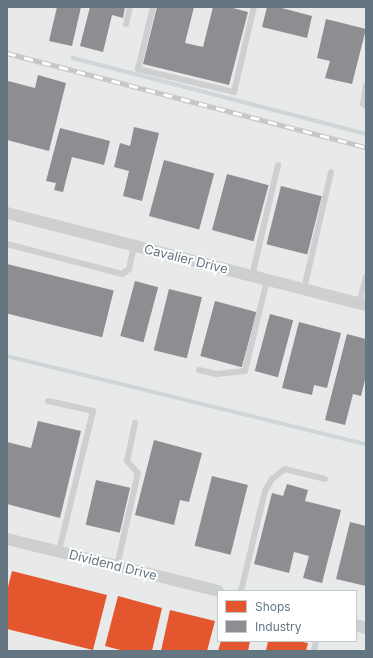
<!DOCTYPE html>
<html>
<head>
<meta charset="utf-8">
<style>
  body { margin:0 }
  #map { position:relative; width:373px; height:658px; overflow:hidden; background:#f9f9f9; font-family:Inter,sans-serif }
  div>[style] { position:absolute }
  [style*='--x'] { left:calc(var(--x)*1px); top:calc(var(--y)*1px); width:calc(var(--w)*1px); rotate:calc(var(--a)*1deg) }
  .built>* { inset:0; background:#e8e9e9 }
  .shops>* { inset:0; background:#e4572e }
  .industry>* { inset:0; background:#8d8d92; transform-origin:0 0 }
  .stream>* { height:3.5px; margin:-1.75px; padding:0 1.75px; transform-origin:1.75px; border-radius:1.75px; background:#ced6d9 }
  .lane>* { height:6px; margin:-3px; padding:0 3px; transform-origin:3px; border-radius:3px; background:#cecfd0 }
  .street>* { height:12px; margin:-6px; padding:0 6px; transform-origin:6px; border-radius:6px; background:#cecfd0 }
  .rail>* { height:4.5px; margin-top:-2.25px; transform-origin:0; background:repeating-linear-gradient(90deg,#fff 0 9px,#c3c5c6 0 18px); box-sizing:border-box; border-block:1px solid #c3c5c6 }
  span { translate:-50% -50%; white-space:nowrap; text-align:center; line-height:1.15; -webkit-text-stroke:4px #fff; paint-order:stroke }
  .street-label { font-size:13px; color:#657683 }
  .frame { position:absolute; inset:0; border:8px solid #657683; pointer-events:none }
  .legend { position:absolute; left:217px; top:590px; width:140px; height:52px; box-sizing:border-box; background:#fff; border:1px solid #c1c8cd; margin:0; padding:5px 7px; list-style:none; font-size:12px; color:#657683 }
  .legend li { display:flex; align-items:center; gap:8px; height:20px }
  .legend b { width:20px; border:1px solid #c1c8cd }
</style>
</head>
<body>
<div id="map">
  <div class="built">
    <i style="clip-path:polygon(evenodd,7px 7px,366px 7px,366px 651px,7px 651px,7px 7px,218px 591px,356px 591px,356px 641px,218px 641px,218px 591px)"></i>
  </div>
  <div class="shops">
    <i style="clip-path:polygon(12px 571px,107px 595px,93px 650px,7px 629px,7px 591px)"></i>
    <i style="clip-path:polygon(118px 596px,162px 608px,152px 651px,124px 651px,105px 646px)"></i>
    <i style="clip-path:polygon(170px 610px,215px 621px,207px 651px,161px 651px)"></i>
    <i style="clip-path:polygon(221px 641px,250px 641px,248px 651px,218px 651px)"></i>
    <i style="clip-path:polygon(268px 641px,297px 641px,308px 643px,306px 651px,266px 651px)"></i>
  </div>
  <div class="industry">
    <i style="clip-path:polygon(57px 7px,81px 7px,72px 46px,49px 41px)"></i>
    <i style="clip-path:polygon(90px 7px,125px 7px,123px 18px,112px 15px,103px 52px,80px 46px)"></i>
    <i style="clip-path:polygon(157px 7px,194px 7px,185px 43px,203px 47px,213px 7px,229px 7px,248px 12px,229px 85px,143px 64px)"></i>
    <i style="clip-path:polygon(267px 7px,278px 7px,312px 16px,307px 38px,262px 27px)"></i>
    <i style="clip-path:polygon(326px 19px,366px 29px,352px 84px,325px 78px,330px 61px,317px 58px)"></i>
    <i style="clip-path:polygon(38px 75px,66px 83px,49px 151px,7px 140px,8px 81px,35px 88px)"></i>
    <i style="clip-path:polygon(134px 127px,159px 133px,142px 201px,123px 196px,129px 171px,114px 167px,120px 143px,130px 146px)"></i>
    <i style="clip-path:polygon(60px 128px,110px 141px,104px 165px,72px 157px,63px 192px,54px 190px,56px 183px,46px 181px)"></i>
    <i style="left:164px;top:160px;width:52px;height:58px;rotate:15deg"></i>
    <i style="left:227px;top:174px;width:43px;height:58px;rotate:15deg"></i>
    <i style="left:281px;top:186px;width:42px;height:60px;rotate:14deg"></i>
    <i style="left:7px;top:264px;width:110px;height:48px;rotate:14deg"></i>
    <i style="left:135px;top:281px;width:24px;height:57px;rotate:15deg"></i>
    <i style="left:169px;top:289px;width:34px;height:63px;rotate:14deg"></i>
    <i style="left:215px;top:301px;width:43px;height:57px;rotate:15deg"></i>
    <i style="left:270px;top:314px;width:24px;height:59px;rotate:15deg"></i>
    <i style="clip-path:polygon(299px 322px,341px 333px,327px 388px,314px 385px,312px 395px,282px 388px)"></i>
    <i style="clip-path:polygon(347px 334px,366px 339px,366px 376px,361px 396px,353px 394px,345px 425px,325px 420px)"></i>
    <i style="clip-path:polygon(38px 421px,81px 431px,60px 518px,7px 504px,7px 442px,31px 448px)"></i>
    <i style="clip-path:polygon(154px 440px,202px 453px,189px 502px,180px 500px,174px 525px,135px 515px)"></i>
    <i style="left:212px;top:476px;width:37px;height:72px;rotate:14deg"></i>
    <i style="left:96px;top:480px;width:35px;height:46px;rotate:13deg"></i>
    <i style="clip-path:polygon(287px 484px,308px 490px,305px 501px,341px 510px,322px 583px,303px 578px,309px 556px,294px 552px,289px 573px,254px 564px,272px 493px,283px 496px)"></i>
    <i style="clip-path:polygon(350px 522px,366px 526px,366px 586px,336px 579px)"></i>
  </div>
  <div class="stream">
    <i style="--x:73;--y:58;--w:303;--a:14.5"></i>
    <i style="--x:7;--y:356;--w:370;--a:13.8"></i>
  </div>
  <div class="lane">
    <i style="--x:153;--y:7;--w:64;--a:103.6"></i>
    <i style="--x:138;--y:69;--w:99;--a:13.5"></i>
    <i style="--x:234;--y:92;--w:87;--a:-76.8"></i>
    <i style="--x:126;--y:24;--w:17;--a:-77"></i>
    <i style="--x:366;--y:85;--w:19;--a:99"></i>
    <i style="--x:363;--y:104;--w:4;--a:34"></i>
    <i style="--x:7;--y:244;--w:119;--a:14.6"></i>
    <i style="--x:122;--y:274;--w:9;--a:-36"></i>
    <i style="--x:129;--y:269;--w:24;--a:-78"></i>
    <i style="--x:252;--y:276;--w:114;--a:-76.8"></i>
    <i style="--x:304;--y:289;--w:120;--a:-77"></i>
    <i style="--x:359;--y:303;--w:27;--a:-75"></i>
    <i style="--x:199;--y:370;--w:17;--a:13"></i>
    <i style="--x:216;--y:374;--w:29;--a:-6"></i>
    <i style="--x:245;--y:371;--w:94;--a:-76.4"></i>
    <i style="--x:48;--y:401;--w:46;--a:12.5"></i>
    <i style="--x:93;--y:411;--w:144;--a:103.7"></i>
    <i style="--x:117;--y:566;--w:95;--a:-77.3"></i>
    <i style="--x:138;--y:473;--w:16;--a:-133"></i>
    <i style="--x:127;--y:461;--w:39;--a:-78"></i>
    <i style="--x:241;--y:591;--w:103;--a:-76.5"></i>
    <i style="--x:265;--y:491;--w:14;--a:-60"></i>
    <i style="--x:272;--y:479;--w:16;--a:-38"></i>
    <i style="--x:285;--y:469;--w:41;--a:14"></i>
    <i style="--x:314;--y:651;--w:10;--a:-79"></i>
  </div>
  <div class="street">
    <i style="--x:7;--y:213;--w:371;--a:14.4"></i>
    <i style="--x:7;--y:539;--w:217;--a:13.8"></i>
    <i style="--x:356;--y:625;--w:10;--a:17"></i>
  </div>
  <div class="rail">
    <i style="--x:7;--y:53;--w:371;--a:14.7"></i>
  </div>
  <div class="street-label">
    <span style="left:186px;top:259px;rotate:14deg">Cavalier Drive</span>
    <span style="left:113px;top:565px;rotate:14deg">Dividend Drive</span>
  </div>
  <div class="frame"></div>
  <ul class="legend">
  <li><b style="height:11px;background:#e4572e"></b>Shops</li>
  <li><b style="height:11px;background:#8d8d92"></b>Industry</li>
  </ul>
</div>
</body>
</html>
